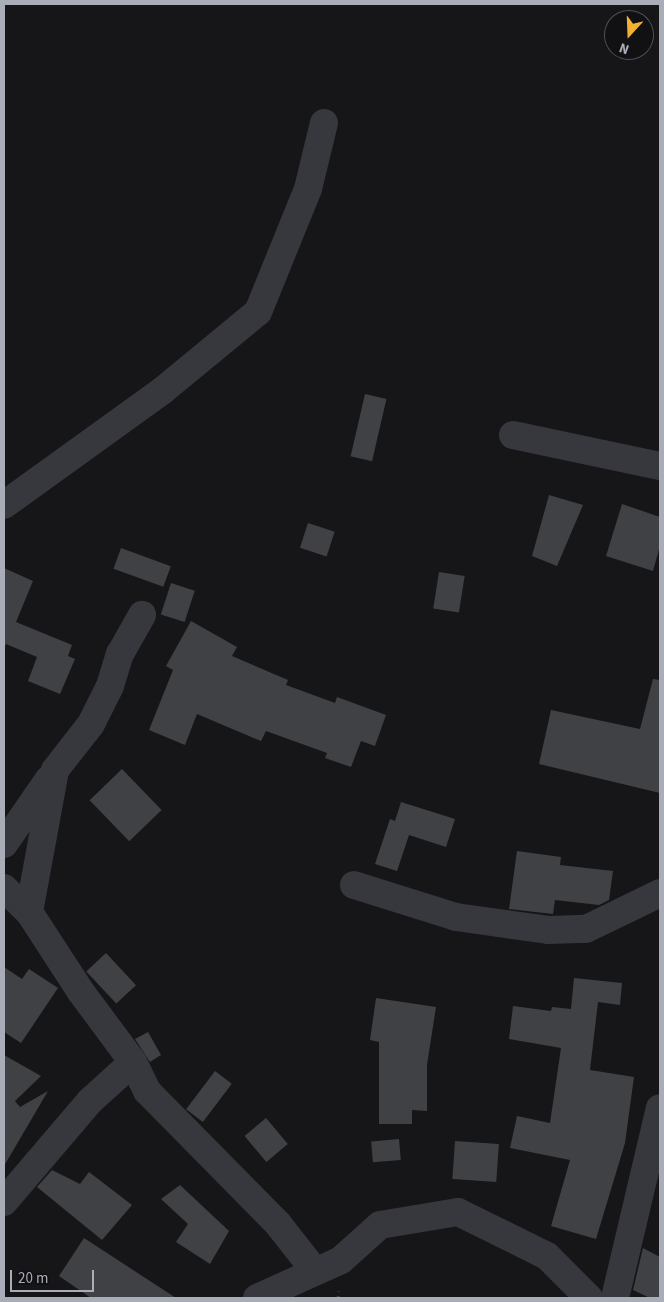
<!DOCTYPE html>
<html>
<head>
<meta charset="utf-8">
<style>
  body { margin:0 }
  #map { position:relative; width:664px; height:1302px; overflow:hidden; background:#161618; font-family:"Source Sans 3",sans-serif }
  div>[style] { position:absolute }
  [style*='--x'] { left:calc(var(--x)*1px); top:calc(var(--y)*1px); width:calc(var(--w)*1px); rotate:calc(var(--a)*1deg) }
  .building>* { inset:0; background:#404145; transform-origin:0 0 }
  .path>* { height:3px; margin-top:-1.5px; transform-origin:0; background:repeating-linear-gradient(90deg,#3d3f44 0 2.5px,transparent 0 6.5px) }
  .street>* { height:28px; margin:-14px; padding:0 14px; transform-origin:14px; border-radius:14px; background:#37383d }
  span { translate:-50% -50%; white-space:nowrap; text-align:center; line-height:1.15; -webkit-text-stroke:4px #111113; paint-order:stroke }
  .frame { position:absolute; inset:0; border:5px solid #a8adb8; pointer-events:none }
  .north { position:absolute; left:604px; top:10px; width:50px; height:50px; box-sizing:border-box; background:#111113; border:1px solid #4d4f55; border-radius:50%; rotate:200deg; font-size:14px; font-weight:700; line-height:20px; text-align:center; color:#a8adb8 }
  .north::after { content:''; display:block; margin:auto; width:18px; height:22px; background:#f2b134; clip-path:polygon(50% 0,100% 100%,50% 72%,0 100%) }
  .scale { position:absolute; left:10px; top:1270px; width:84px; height:22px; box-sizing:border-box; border:2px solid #a8adb8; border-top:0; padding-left:6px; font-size:15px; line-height:18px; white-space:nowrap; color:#a8adb8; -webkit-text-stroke:4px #111113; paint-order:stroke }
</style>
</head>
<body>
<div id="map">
  <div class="building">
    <i style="left:365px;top:394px;width:22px;height:64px;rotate:13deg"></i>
    <i style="clip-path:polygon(549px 495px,583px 505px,557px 566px,532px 556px)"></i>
    <i style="clip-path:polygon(622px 504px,660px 517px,660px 546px,653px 571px,606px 556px)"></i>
    <i style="left:308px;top:523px;width:28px;height:26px;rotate:18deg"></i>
    <i style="left:121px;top:548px;width:53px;height:22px;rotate:20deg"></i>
    <i style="clip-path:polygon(4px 568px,33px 581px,16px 622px,72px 645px,68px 656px,75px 659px,60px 694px,28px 681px,37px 657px,6px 644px,4px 649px)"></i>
    <i style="left:439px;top:572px;width:26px;height:37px;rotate:9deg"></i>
    <i style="left:171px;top:583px;width:25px;height:33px;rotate:18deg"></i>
    <i style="clip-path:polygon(191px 621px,237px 647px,232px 656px,288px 680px,286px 685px,335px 703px,337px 697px,386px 715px,375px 746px,361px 741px,351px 767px,325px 758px,327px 753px,266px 731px,261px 741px,197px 714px,185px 745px,149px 730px,173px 670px,166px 666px)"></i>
    <i style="clip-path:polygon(653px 679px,660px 680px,660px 793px,539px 764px,551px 710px,640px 729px)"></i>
    <i style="left:122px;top:769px;width:57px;height:45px;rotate:46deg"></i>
    <i style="clip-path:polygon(401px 802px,455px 819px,446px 847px,409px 835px,397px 871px,375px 864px,390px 819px,395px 821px)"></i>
    <i style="clip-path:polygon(517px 851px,561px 857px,560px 865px,613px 871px,609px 900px,599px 905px,555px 900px,553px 914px,509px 909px)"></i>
    <i style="left:106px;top:953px;width:44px;height:27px;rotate:47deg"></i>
    <i style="clip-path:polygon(4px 967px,22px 979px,29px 969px,58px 988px,21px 1043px,4px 1032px)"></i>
    <i style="clip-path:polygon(574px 978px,622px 983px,620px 1005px,598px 1002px,590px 1070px,634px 1077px,625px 1143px,596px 1239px,551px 1226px,570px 1160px,510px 1148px,517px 1116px,550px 1123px,561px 1048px,509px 1039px,513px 1006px,551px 1011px,552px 1007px,571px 1009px)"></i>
    <i style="clip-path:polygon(376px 998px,436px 1007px,427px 1065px,427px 1111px,412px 1110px,412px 1124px,379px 1124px,379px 1042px,370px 1040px)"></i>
    <i style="clip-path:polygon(148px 1032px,161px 1055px,150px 1062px,135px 1039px)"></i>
    <i style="clip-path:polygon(4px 1055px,41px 1076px,15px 1101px,20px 1107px,48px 1091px,4px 1166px)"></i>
    <i style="left:215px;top:1071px;width:21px;height:48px;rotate:37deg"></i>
    <i style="left:266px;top:1118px;width:34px;height:28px;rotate:50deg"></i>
    <i style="left:399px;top:1139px;width:21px;height:28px;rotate:85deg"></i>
    <i style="left:455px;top:1141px;width:44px;height:38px;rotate:4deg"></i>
    <i style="clip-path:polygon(52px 1170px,80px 1184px,89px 1172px,132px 1205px,102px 1240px,37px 1187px)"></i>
    <i style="clip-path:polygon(180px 1185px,229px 1231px,210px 1264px,176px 1242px,188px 1224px,161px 1199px)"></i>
    <i style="clip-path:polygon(84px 1238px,176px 1298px,91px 1298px,59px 1276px)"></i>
    <i style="clip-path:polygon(643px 1248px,660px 1257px,660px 1298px,650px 1298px,633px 1290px)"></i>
  </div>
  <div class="path">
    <i style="--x:338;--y:1298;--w:7;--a:-82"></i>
  </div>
  <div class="street">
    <i style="--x:513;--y:435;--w:150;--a:11.9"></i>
    <i style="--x:4;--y:505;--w:195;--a:-35.8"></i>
    <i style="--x:162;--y:391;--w:124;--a:-39.5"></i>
    <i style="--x:258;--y:312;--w:133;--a:-67.9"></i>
    <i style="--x:308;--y:189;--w:68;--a:-76.4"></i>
    <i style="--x:4;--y:844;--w:79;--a:-55.3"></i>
    <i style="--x:354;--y:885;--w:107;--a:17.4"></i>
    <i style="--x:456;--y:917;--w:93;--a:8"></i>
    <i style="--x:548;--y:930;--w:38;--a:-2"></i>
    <i style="--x:586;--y:929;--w:82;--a:-25.9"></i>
    <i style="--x:4;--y:888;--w:35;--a:44"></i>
    <i style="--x:29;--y:912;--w:95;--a:57"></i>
    <i style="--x:81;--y:992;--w:87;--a:53.4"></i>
    <i style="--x:133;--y:1062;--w:32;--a:64"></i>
    <i style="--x:147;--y:1091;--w:187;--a:45.4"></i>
    <i style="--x:278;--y:1224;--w:60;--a:51.8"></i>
    <i style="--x:29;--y:912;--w:144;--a:-79.6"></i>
    <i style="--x:55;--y:770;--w:58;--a:-52"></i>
    <i style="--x:91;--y:724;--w:42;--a:-63.4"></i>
    <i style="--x:110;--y:686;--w:34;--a:-73"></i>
    <i style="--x:120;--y:654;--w:45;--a:-60.6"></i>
    <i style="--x:4;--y:1202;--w:133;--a:-49.6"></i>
    <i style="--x:90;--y:1101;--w:58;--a:-42.2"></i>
    <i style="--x:257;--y:1298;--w:92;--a:-24.3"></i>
    <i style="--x:341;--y:1260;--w:52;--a:-41.9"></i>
    <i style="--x:380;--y:1225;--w:79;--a:-9.5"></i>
    <i style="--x:458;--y:1212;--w:99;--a:26.3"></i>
    <i style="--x:547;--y:1256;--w:59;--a:45"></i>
    <i style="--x:615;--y:1298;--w:195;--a:-76.7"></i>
  </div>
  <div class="frame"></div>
  <div class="north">N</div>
  <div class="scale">20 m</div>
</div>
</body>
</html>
